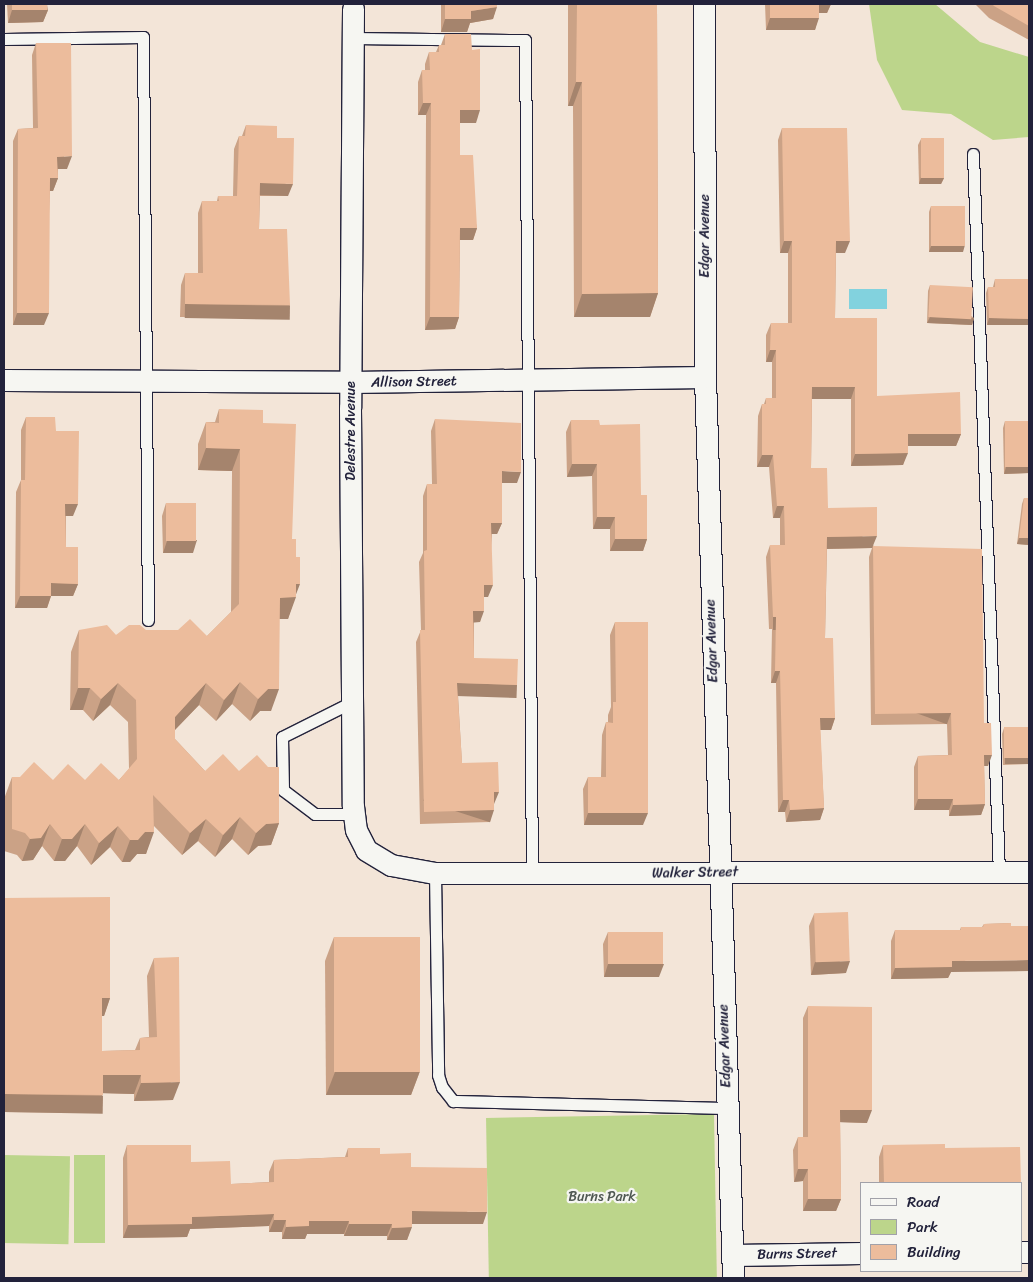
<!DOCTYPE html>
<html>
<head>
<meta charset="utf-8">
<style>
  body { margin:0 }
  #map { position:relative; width:1033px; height:1282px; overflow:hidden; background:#f3e5d8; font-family:Sriracha,sans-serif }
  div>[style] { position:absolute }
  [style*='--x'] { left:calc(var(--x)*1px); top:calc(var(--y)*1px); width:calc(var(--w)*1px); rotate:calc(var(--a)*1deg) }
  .green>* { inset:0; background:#bcd58b; transform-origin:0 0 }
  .water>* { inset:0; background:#82d2de; transform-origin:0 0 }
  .roads { filter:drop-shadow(1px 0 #22223b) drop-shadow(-1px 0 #22223b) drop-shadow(0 1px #22223b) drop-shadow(0 -1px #22223b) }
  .service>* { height:11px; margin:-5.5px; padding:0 5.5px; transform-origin:5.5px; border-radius:5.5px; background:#f6f6f2 }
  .minor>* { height:21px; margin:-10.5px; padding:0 10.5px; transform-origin:10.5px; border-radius:10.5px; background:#f6f6f2 }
  .wall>* { inset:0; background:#cba286 }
  .shaded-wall>* { inset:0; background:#a5846d; transform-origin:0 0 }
  .building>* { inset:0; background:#ecbc9c; transform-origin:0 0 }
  span { translate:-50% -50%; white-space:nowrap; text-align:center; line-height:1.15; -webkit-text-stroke:4.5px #f6f6f2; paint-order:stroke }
  .street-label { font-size:14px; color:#22223b }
  .park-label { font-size:14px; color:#505853 }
  .frame { position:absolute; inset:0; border:5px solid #22223b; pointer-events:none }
  .legend { position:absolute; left:860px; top:1182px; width:162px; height:90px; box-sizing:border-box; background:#f6f6f2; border:1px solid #a1a1a9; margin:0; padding:6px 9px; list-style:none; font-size:15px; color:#22223b }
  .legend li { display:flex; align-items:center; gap:10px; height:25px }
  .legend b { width:25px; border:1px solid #a1a1a9 }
</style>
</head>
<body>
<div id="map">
  <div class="green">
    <i style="clip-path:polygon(869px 4px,935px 4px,980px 42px,1029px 57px,1029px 137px,993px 140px,951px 114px,902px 110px,877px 60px)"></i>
    <i style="left:714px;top:1114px;width:164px;height:228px;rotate:89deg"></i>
    <i style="left:4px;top:1155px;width:66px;height:88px;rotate:1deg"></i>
    <i style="left:74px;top:1155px;width:31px;height:88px"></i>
  </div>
  <div class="water">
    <i style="left:849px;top:289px;width:38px;height:20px"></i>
  </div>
  <div class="roads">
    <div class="service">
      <i style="--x:353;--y:38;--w:172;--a:0.7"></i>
      <i style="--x:525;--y:40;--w:833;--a:89.52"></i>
      <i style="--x:4;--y:39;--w:139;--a:-0.8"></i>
      <i style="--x:143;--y:37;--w:583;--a:89.51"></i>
      <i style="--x:973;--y:154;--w:718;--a:87.93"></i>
      <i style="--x:352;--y:702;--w:78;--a:153.4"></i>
      <i style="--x:282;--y:737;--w:53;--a:88.9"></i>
      <i style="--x:283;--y:790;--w:40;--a:37"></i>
      <i style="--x:315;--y:814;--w:39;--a:0"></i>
      <i style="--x:435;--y:873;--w:202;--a:89.1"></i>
      <i style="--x:438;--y:1075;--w:13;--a:72"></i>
      <i style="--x:442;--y:1087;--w:18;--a:52"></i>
      <i style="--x:453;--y:1101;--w:275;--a:1.5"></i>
    </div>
    <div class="minor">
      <i style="--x:704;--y:4;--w:373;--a:89.8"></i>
      <i style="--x:705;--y:377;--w:901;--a:88.22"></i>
      <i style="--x:353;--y:9;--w:399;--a:90.4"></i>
      <i style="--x:350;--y:408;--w:398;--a:89.6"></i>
      <i style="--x:353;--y:806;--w:24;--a:83"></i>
      <i style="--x:356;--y:830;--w:22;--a:63"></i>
      <i style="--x:366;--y:850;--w:29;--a:31"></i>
      <i style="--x:391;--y:865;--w:45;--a:10.3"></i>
      <i style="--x:435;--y:873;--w:594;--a:-0.1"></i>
      <i style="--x:4;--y:380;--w:347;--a:0.3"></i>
      <i style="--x:351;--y:382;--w:354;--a:-0.8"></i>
      <i style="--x:1022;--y:1252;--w:7;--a:0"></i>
      <i style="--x:733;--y:1255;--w:129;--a:-0.9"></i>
    </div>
  </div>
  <div class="wall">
    <i style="clip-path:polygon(7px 4px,47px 4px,48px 10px,43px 22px,8px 23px)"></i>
    <i style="clip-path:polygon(441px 4px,497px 4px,493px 19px,470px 23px,467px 32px,441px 32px)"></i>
    <i style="clip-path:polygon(568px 4px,657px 4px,658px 293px,650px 317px,574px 317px,573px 106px,568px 106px)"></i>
    <i style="clip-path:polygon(765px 4px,831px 4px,827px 13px,819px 13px,815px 30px,766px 30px)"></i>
    <i style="clip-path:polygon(975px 4px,1029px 4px,1029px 40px,989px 18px)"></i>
    <i style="clip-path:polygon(445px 34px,472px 50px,476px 123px,460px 123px,460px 155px,477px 228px,473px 240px,460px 240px,459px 317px,455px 329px,425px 330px,426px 115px,418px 115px,418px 82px,422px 70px,425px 70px,425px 64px,429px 52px,436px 52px,439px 45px,441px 45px)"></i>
    <i style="clip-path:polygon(36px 43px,67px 169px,58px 169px,58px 178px,53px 191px,50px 191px,44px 325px,13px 325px,13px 141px,18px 129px,33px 128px,32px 55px)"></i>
    <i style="clip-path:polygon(246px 125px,277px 138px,288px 196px,260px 196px,259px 229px,290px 305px,285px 318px,180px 317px,181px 285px,185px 273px,198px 273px,198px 213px,202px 201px,217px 201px,218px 196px,233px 196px,234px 149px,239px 136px,242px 136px)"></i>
    <i style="clip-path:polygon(782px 128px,845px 253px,836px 253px,835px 318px,877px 396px,961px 434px,956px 446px,908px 446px,903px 465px,851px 466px,851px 399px,812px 399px,811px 468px,828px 508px,874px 546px,984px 723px,988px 766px,984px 766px,985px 804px,981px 815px,949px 816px,949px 810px,914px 810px,914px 767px,918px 756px,948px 755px,947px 724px,871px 725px,869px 557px,872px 548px,827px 549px,825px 638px,835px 718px,831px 730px,820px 730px,824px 808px,820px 820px,786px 822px,785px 812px,778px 812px,776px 683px,771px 683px,772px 629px,769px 629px,766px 557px,770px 545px,780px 545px,780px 518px,773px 518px,769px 467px,757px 467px,758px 416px,762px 404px,764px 404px,766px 398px,772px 398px,772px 362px,766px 362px,766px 335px,771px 323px,788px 323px,788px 253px,780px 253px,778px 140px)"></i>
    <i style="clip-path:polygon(921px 139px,944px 178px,941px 184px,919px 184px,918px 145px)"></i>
    <i style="clip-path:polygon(931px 206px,963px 252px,929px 252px,929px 212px)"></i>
    <i style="clip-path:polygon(995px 279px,1029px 279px,1029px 325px,987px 325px,986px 293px,988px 287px,993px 287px)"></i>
    <i style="clip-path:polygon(930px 285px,974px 318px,972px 325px,927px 323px,928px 291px)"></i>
    <i style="clip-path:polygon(219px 409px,263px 423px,292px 539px,296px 593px,288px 619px,279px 619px,271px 711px,260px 711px,250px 721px,232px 704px,216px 721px,199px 705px,175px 730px,175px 739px,205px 771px,279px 823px,271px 845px,258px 846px,248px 855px,232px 839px,215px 857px,198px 841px,182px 855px,154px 826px,146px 854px,137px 854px,130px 862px,122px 862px,110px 847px,91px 865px,77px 846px,65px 861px,54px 861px,42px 846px,33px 860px,22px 861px,17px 855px,4px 851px,4px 799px,12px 777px,53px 780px,119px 780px,129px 769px,128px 722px,110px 705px,93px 721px,83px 710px,70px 710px,71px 652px,79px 630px,116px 635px,146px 630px,207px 636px,231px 612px,232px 471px,198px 470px,198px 444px,206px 422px,215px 422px)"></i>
    <i style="clip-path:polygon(26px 417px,56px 431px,73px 516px,66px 516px,66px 547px,78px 584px,73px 596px,51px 596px,47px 608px,15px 608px,16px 492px,21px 480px,21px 430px)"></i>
    <i style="clip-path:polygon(435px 419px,517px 483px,502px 483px,502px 523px,497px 534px,492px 534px,488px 597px,484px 597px,480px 622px,474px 622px,474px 658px,517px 685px,513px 697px,458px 695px,462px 763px,494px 804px,490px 822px,420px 824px,416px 642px,421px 630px,419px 562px,423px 553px,423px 496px,427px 484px,432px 484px,431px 431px)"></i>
    <i style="clip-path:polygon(571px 420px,600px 425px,641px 495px,647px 539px,643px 551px,610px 551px,610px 529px,593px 529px,592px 476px,567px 477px,566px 432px)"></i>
    <i style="clip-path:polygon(1005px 421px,1029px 421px,1029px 473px,1004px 474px,1003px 428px)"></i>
    <i style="clip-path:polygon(1024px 498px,1029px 498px,1029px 545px,1017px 544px,1022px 504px)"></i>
    <i style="clip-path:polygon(166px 503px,193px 553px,163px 553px,162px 516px)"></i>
    <i style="clip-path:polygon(615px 622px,643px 825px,584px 825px,583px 789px,588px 777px,601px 777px,602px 735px,606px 722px,608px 722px,608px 715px,611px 707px,610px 635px)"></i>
    <i style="clip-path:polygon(1029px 727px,1029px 764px,1003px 765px,1002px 734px,1004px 728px)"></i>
    <i style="clip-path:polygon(4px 898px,110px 998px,104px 1016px,102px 1016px,102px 1051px,135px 1050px,140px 1038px,149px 1037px,147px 976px,154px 958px,173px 1100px,134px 1101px,134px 1094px,103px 1093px,96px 1113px,4px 1112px)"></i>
    <i style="clip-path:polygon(814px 914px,846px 973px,811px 975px,809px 926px)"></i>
    <i style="clip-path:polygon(1011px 923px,951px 972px,948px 978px,891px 979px,891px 941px,895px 930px,960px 930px,961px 927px,982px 927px,984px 924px)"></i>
    <i style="clip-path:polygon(608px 932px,659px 977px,604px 977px,603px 944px)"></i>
    <i style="clip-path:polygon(334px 937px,420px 1071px,411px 1095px,326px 1095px,325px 961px)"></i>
    <i style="clip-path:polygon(808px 1006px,867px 1123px,840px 1122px,841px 1199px,836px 1211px,803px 1211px,803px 1181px,794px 1182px,793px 1150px,798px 1137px,803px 1137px,803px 1018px)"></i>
    <i style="clip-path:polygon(127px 1145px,191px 1162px,231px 1184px,269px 1182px,269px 1172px,274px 1160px,345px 1157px,348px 1148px,380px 1154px,411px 1167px,483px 1224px,412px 1224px,407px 1240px,387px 1240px,387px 1236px,344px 1236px,344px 1234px,307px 1234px,305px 1239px,282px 1239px,282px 1232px,269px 1232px,269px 1226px,190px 1229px,187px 1237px,123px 1238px,123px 1158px)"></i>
    <i style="clip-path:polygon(883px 1145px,945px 1148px,1021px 1183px,879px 1183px,879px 1157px)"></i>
  </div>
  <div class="shaded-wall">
    <i style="clip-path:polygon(818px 4px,831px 4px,827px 13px,814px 13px)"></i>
    <i style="clip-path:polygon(497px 7px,493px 19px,470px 23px,467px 32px,441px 32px,445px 19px,471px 11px)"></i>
    <i style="clip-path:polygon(12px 10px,48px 10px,43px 22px,8px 23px)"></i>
    <i style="clip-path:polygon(770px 18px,819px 18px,815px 30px,766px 30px)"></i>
    <i style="clip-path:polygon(576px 82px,582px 82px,573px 106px,568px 106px)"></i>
    <i style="clip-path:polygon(423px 103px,431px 103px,426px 115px,418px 115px)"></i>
    <i style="clip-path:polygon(460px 110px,480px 110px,476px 123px,456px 123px)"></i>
    <i style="clip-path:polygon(72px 156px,67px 169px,53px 169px,57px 157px)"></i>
    <i style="clip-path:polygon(921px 177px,944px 178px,941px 184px,919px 184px)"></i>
    <i style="clip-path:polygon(50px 178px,58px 178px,53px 191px,45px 191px)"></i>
    <i style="clip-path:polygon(260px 183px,293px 184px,288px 196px,256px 195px)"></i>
    <i style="clip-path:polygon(460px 228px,477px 228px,473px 240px,456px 240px)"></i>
    <i style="clip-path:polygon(784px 241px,792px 241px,788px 253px,780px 253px)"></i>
    <i style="clip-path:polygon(836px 241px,850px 241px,845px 253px,831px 253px)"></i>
    <i style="clip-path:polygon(965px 245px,963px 252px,929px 252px,931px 246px)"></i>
    <i style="clip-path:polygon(658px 293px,650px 317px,574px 317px,582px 294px)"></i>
    <i style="left:185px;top:304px;width:105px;height:14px;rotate:1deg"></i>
    <i style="clip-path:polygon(17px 313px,49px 313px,44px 325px,13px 325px)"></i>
    <i style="clip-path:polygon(430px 317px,459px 317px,455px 329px,425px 330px)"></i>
    <i style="clip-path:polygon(930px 317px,974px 318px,972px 325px,927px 323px)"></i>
    <i style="clip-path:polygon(989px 318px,1029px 319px,1029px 325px,987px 325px)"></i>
    <i style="clip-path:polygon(770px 350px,776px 350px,772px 362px,766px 362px)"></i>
    <i style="clip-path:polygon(812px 387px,855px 387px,851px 399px,807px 399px)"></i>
    <i style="clip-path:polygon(908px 434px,961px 434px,956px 446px,904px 446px)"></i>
    <i style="clip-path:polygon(206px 448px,240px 449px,232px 471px,198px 470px)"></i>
    <i style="clip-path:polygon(908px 453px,903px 465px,851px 466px,855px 454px)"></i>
    <i style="clip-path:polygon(762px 455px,773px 455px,769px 467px,757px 467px)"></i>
    <i style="clip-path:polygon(572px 464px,597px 464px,592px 476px,567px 477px)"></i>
    <i style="clip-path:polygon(1006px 467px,1029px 467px,1029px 473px,1004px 474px)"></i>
    <i style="clip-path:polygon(502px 471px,521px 472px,517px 483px,498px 483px)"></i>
    <i style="clip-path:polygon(65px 504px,78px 504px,73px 516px,61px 516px)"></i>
    <i style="clip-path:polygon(777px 506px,784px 506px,780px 518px,773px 518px)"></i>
    <i style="clip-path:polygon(597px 517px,615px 517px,610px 529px,593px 529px)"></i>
    <i style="clip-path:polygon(491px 523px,502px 523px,497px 534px,487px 534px)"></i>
    <i style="clip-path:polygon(877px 536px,872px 548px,822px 549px,827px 537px)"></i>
    <i style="clip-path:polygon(1019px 538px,1029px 538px,1029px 545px,1017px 544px)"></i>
    <i style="clip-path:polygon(615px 539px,647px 539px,643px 551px,610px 551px)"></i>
    <i style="clip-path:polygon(197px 540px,193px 553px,163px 553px,167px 541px)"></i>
    <i style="clip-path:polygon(51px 583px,78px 584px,73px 596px,47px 596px)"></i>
    <i style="clip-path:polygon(296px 584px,300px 584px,295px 597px,296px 597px,288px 619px,272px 619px,280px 598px)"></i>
    <i style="clip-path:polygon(484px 585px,493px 585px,488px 597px,479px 597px)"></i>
    <i style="clip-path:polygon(20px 596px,51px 596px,47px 608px,15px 608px)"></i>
    <i style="clip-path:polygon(473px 611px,484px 611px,480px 622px,469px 623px)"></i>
    <i style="left:773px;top:617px;width:3px;height:13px"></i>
    <i style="clip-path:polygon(775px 671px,780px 671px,776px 683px,771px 683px)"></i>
    <i style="clip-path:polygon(240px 682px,232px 704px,216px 721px,224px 700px)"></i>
    <i style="clip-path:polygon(118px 683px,110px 705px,93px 721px,101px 699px)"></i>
    <i style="clip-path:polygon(206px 683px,199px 705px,167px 738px,175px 717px)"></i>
    <i style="left:457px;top:683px;width:60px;height:13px;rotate:2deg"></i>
    <i style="clip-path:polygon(78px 688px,90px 688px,83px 710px,70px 710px)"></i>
    <i style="clip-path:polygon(268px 689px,279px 689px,271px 711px,260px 711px,250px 721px,258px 699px)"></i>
    <i style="left:951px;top:713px;width:12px;height:76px;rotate:110deg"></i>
    <i style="clip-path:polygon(820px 718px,835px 718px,831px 730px,815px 730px)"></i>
    <i style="clip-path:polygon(984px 755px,992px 755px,988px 766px,980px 766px)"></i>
    <i style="left:1029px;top:758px;width:6px;height:24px;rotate:90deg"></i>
    <i style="clip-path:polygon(494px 792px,499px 792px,494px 804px)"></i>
    <i style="clip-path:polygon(918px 799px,953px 799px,949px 810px,914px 810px)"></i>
    <i style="clip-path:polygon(783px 800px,789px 800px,785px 812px,778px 812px)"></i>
    <i style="clip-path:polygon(985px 804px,981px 815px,949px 816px,953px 805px)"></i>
    <i style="clip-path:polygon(824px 808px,820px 820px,786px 822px,790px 810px)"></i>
    <i style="left:494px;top:810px;width:13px;height:70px;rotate:108deg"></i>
    <i style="clip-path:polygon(588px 813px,648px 813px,643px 825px,584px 825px)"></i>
    <i style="clip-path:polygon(240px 817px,232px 839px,215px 857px,223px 835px)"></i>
    <i style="clip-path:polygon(206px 819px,198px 841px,182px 855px,190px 833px)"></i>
    <i style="clip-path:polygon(279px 823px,271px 845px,258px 846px,248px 855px,256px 833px,266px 824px)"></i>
    <i style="clip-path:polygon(50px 824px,42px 846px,33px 860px,22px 861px,30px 839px)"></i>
    <i style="clip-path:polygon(85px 824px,77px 846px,65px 861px,54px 861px,62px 839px)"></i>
    <i style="clip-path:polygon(118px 826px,110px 847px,91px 865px,99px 843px)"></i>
    <i style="clip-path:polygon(145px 832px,154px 832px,146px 854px,137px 854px,130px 862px,122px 862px,130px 840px)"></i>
    <i style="clip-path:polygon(1029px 960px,1029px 971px,951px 972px,948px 978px,891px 979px,895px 968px,952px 961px)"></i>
    <i style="clip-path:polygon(850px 961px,846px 973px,811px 975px,815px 962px)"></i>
    <i style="clip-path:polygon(608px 964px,664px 964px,659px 977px,604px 977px)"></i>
    <i style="clip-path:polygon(102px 998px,110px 998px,104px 1016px,96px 1016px)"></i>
    <i style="clip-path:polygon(420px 1071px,411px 1095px,326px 1095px,335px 1072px)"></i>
    <i style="clip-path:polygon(103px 1075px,141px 1075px,134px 1094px,96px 1093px)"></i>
    <i style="clip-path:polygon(180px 1082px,173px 1100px,134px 1101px,141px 1083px)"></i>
    <i style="left:4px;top:1094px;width:99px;height:18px;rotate:1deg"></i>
    <i style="clip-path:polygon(840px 1110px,872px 1110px,867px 1123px,835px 1122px)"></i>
    <i style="clip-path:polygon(798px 1169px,808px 1169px,803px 1181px,794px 1182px)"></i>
    <i style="clip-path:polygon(808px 1199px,841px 1199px,836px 1211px,803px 1211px)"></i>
    <i style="clip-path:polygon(412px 1211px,487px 1212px,483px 1224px,407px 1224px)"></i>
    <i style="clip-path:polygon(274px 1214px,269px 1226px,190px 1229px,187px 1237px,123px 1238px,128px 1225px,192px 1217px)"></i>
    <i style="clip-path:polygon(274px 1220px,286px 1220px,282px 1232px,269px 1232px)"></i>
    <i style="clip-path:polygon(309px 1221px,349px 1221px,344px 1234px,307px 1234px,305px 1239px,282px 1239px,286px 1227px)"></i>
    <i style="clip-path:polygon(349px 1224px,392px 1224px,387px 1236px,344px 1236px)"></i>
    <i style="clip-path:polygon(412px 1227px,407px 1240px,387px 1240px,392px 1228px)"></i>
  </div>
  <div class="building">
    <i style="left:12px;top:4px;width:35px;height:6px"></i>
    <i style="clip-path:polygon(445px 4px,497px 4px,497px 7px,471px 11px,471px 19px,445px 19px)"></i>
    <i style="clip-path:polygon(577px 4px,657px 4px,658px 293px,582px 294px,582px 82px,576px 82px)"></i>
    <i style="left:770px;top:4px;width:49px;height:14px"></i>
    <i style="clip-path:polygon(992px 4px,1029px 4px,1029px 26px,994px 6px)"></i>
    <i style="clip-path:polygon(445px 34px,471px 34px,472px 50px,480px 49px,480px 110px,460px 110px,460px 155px,473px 155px,477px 228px,460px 228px,459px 317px,430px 317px,431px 103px,423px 103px,422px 70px,430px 70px,429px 52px,439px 52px,439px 45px,445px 45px)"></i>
    <i style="clip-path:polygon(36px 43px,71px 43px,72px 156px,57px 157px,58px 178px,50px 178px,49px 313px,17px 313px,18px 129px,38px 128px)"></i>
    <i style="clip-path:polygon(246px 125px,277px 126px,277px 138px,294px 138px,293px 184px,260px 183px,259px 229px,287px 229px,290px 305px,185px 304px,185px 273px,203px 273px,202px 201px,219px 201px,218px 196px,237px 196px,239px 136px,245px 136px)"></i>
    <i style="clip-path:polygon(782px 128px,847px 128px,850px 241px,836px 241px,835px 318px,877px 318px,877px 396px,960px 392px,961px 434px,908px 434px,908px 453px,855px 454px,855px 387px,812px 387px,811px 468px,827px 468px,828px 508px,877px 507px,877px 536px,827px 537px,825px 638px,833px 638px,835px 718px,820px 718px,824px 808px,790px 810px,789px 800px,783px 800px,780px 671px,775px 671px,776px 617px,773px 617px,770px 545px,785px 545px,784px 506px,777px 506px,773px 455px,762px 455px,762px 404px,766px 404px,766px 398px,776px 398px,776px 350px,770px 350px,771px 323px,792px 323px,792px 241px,784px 241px)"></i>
    <i style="left:944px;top:138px;width:40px;height:23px;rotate:90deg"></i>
    <i style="left:931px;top:206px;width:34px;height:40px"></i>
    <i style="clip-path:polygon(995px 279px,1029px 279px,1029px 319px,989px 318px,988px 287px,995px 287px)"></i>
    <i style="left:930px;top:285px;width:43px;height:32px;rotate:3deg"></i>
    <i style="clip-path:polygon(219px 409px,263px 410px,263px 423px,296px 424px,292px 539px,296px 539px,296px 557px,300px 557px,300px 584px,296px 584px,296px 597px,280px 598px,279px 689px,268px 689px,258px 699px,240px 682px,224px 700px,206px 683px,175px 717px,175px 739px,205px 771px,223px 754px,239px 771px,257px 755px,268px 767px,279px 767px,279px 823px,266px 824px,256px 833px,240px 817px,223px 835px,206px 819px,190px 833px,153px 795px,154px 832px,145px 832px,138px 840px,130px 840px,118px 826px,99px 843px,85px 824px,72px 839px,62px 839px,50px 824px,41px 838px,30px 839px,25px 833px,12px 829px,12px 777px,20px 777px,34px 762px,53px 780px,68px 764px,85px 780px,101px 763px,119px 780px,137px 759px,136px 700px,118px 683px,101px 699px,90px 688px,78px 688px,79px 630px,107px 625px,116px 635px,129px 625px,140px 625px,146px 630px,178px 630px,190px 619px,207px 636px,239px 604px,240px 449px,206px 448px,206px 422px,219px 423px)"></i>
    <i style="clip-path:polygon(26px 417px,55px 417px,56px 431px,79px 431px,78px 504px,65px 504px,66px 547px,78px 547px,78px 584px,51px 583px,51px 596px,20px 596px,21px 480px,25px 480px)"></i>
    <i style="clip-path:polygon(435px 419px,521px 423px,521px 472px,502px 471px,502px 523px,491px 523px,493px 585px,484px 585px,484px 611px,473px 611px,474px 658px,518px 659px,517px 685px,457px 683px,462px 763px,498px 762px,499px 792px,494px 792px,494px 810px,424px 812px,420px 630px,425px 630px,424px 551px,427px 550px,427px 484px,437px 484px)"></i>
    <i style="clip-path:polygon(571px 420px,599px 420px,600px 425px,640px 424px,641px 495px,647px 495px,647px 539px,615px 539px,615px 517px,597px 517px,597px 464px,572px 464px)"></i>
    <i style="left:1005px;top:421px;width:24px;height:46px"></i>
    <i style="clip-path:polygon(1024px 498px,1029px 498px,1029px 538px,1019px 538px)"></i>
    <i style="left:166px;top:503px;width:30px;height:38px"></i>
    <i style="clip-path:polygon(873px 546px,982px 549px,984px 723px,991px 723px,992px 755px,984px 755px,985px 804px,953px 805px,953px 799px,918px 799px,918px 756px,952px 755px,951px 713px,875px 714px)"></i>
    <i style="clip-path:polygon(615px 622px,648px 622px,648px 813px,588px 813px,588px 777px,606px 777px,606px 722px,613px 723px,613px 702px,616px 702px)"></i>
    <i style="left:1029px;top:727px;width:31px;height:25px;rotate:90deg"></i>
    <i style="clip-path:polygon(110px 897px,110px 998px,102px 998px,102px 1051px,140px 1050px,140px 1038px,157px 1037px,154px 958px,179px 957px,180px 1082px,141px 1083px,141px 1075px,103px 1075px,103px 1095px,4px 1094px,4px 898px)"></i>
    <i style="left:848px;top:912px;width:49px;height:34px;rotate:88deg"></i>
    <i style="clip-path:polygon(1011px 923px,1011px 926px,1029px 926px,1029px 960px,952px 961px,952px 967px,895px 968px,895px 930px,961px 930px,961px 927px,983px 927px,984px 924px)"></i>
    <i style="left:608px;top:932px;width:55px;height:32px"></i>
    <i style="left:334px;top:937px;width:86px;height:135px"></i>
    <i style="clip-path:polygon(808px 1006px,872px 1007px,872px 1110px,840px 1110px,841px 1199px,808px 1199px,808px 1169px,798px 1169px,798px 1137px,808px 1137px)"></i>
    <i style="clip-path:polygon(945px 1144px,945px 1148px,1020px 1147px,1021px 1183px,884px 1183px,883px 1145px)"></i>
    <i style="clip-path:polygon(127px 1145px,191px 1145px,191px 1162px,230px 1161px,231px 1184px,274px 1182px,274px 1160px,348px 1157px,348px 1148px,380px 1148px,380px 1154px,411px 1153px,411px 1167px,487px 1168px,487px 1212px,412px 1211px,412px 1227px,392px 1228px,392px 1224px,349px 1224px,349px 1221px,309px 1221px,309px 1226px,286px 1227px,286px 1220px,274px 1220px,274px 1214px,192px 1217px,192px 1224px,128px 1225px)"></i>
  </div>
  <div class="street-label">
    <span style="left:705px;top:236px;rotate:-90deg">Edgar Avenue</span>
    <span style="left:414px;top:382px;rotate:-1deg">Allison Street</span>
    <span style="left:351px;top:431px;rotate:-90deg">Delestre Avenue</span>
    <span style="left:712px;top:641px;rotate:-92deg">Edgar Avenue</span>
    <span style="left:695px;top:873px;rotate:-1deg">Walker Street</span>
    <span style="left:725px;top:1046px;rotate:-92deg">Edgar Avenue</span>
    <span style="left:797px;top:1254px;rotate:-1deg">Burns Street</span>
  </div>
  <div class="park-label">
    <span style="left:602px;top:1197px">Burns Park</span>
  </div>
  <div class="frame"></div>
  <ul class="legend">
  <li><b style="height:6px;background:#f6f6f2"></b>Road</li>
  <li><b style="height:14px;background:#bcd58b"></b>Park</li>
  <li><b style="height:14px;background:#ecbc9c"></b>Building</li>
  </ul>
</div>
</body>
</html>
